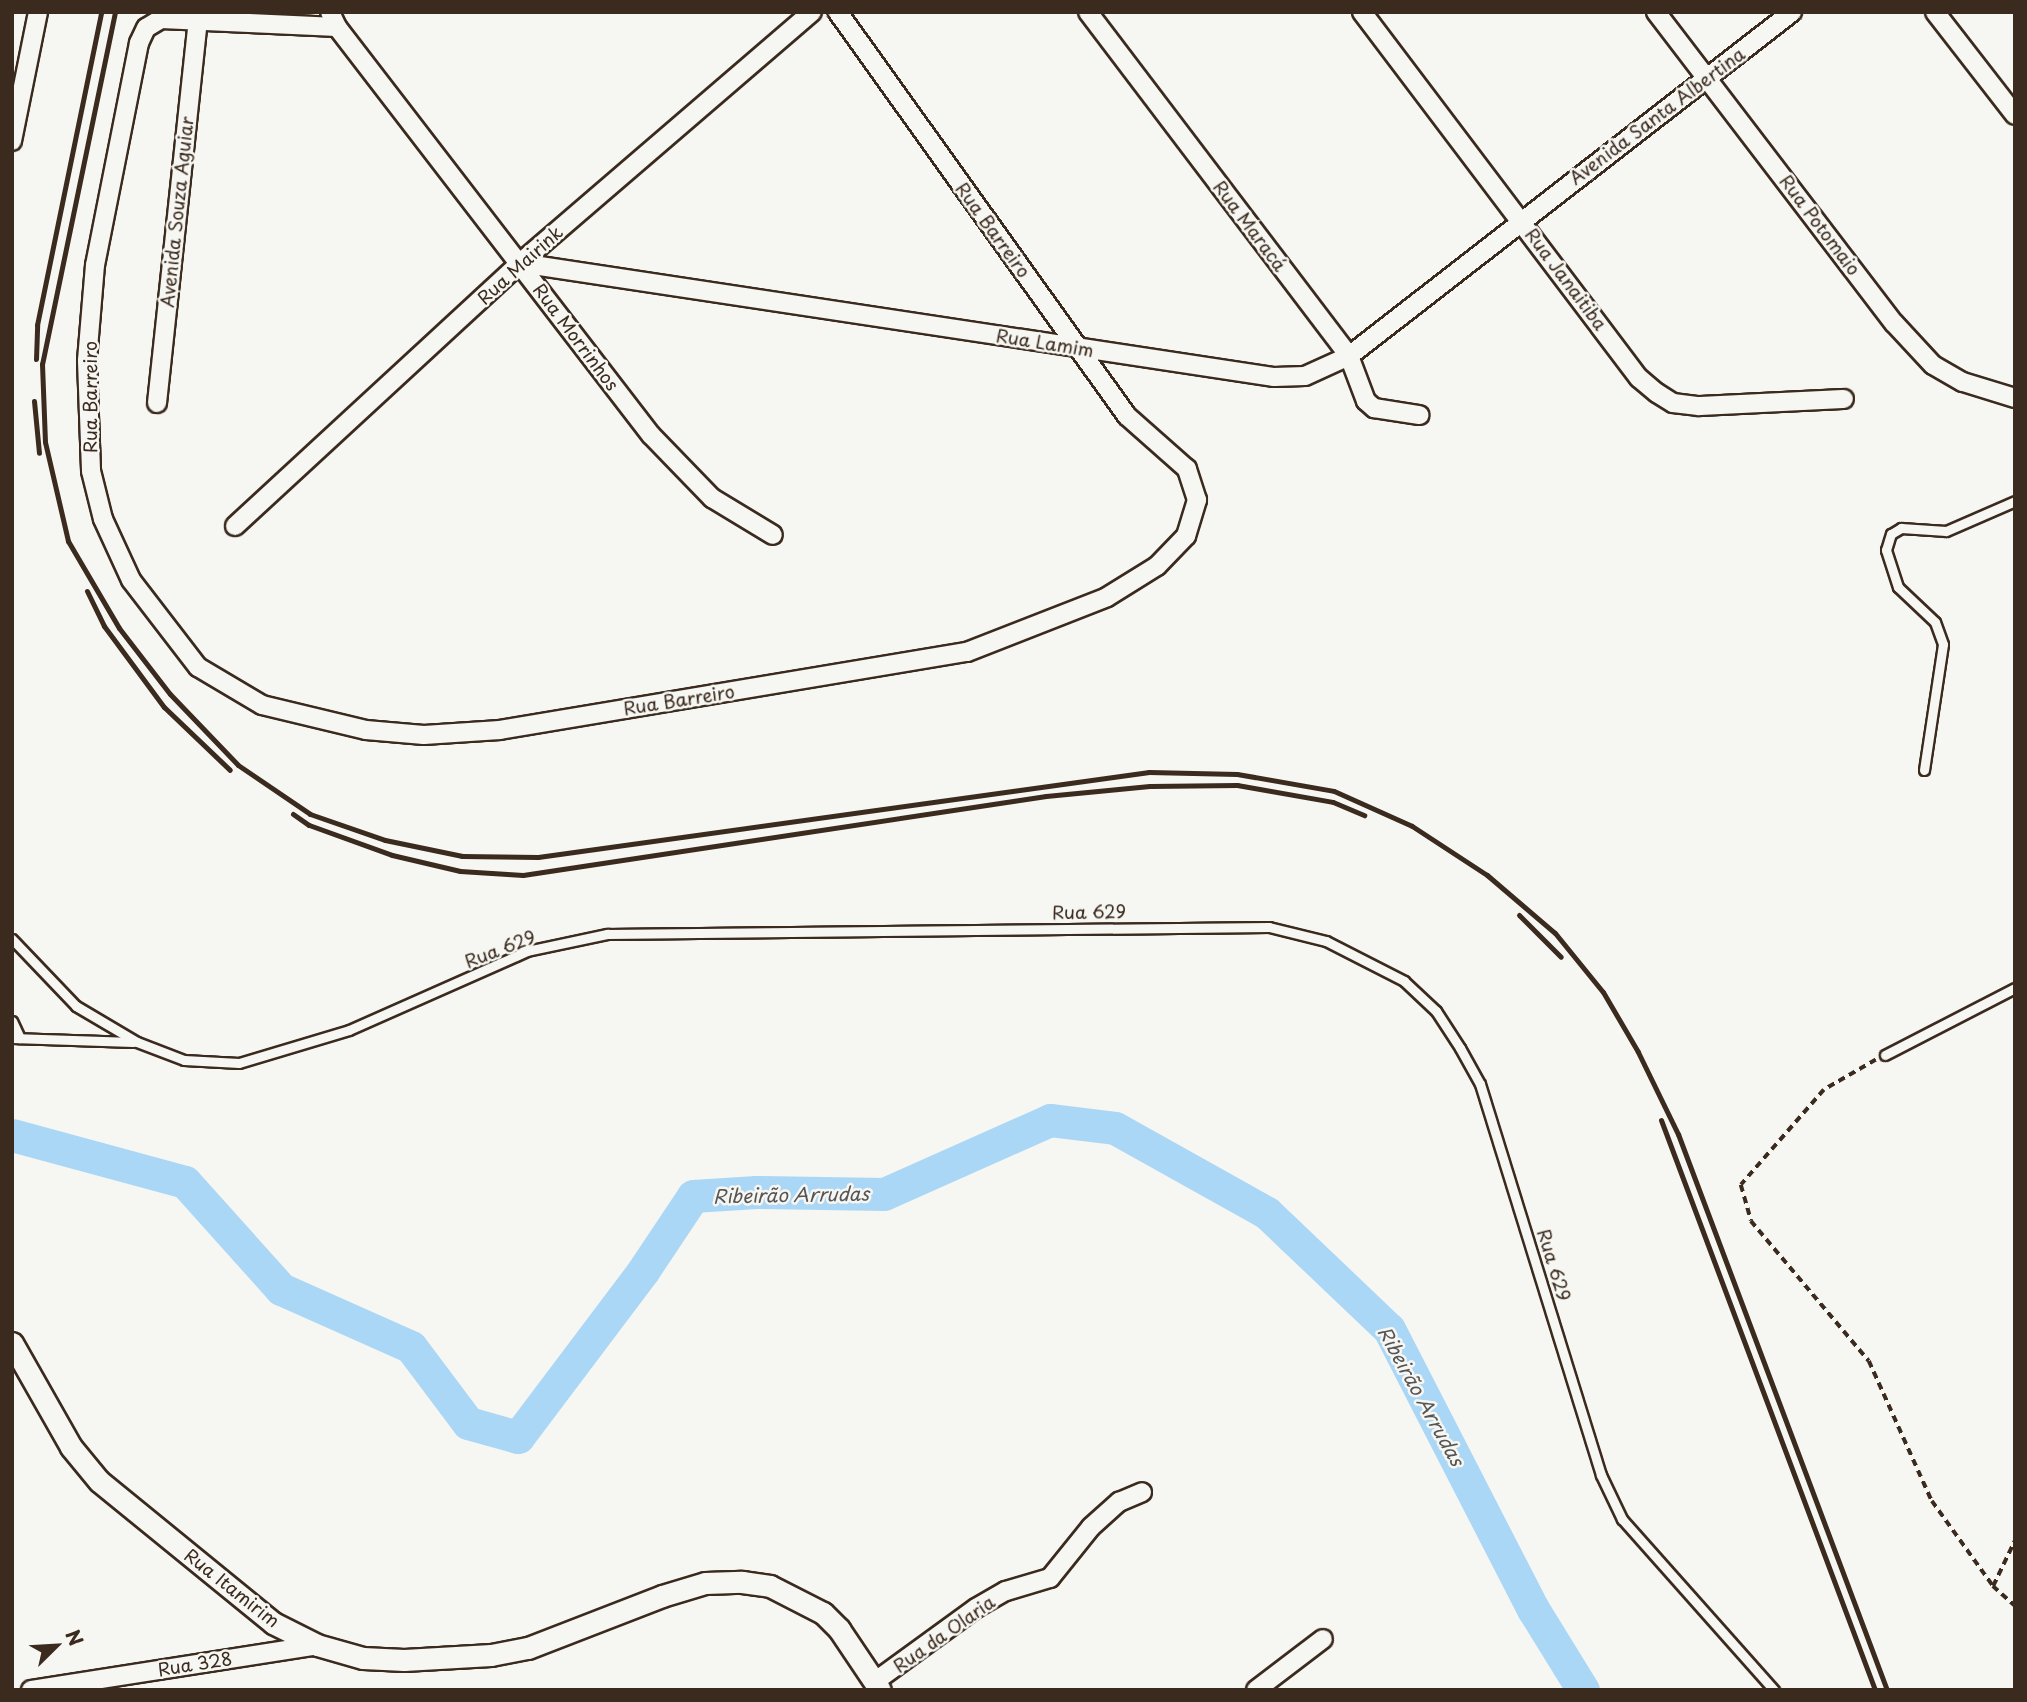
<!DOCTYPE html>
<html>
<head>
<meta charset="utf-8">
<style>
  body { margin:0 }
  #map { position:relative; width:2027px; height:1702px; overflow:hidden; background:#f6f6f2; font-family:"Playpen Sans",sans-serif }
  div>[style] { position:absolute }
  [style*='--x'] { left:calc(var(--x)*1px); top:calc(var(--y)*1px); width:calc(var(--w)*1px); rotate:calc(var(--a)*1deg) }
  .river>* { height:33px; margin:-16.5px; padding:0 16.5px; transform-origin:16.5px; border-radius:16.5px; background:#abd7f7 }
  .path>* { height:3.5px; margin-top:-1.75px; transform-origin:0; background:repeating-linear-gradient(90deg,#3b2a1e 0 7px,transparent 0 12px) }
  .roads { filter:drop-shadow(2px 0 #3b2a1e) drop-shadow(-2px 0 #3b2a1e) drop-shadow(0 2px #3b2a1e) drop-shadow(0 -2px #3b2a1e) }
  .service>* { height:9px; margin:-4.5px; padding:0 4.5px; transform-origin:4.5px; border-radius:4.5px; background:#f6f6f2 }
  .minor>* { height:18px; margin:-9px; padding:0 9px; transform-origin:9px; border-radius:9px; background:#f6f6f2 }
  .tertiary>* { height:21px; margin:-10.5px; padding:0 10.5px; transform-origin:10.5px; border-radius:10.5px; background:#f6f6f2 }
  .rail>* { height:5px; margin:-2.5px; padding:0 2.5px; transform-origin:2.5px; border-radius:2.5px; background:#3b2a1e }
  span { translate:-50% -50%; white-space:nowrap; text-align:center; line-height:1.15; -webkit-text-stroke:5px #f6f6f2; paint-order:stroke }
  .street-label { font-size:18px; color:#3b2a1e }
  .water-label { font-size:19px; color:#575554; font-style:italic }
  .frame { position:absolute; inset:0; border:14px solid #3b2a1e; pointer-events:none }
  .north { position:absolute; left:21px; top:1611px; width:70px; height:70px; -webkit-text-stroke:5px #f6f6f2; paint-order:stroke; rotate:66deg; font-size:19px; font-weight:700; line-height:28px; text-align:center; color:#3b2a1e }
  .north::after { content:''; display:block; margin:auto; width:24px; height:32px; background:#3b2a1e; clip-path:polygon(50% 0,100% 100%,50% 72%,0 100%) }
</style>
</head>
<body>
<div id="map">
  <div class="river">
    <i style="--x:12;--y:1135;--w:179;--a:15.2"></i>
    <i style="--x:185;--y:1182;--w:144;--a:48.1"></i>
    <i style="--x:281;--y:1289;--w:142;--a:24"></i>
    <i style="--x:411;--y:1347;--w:95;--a:53.1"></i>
    <i style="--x:468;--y:1423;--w:52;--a:15.6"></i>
    <i style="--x:518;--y:1437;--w:208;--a:-53"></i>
    <i style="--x:643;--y:1271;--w:90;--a:-56.3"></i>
    <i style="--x:693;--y:1196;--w:63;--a:-3.6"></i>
    <i style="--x:756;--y:1192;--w:128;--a:0.9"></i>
    <i style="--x:884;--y:1194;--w:182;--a:-24"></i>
    <i style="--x:1050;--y:1120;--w:65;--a:7"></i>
    <i style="--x:1115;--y:1128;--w:174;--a:29.2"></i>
    <i style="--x:1267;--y:1213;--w:168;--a:43.6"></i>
    <i style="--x:1389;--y:1329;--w:315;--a:62.8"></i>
    <i style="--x:1533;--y:1609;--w:95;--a:58.3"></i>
  </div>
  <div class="path">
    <i style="--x:1876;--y:1060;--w:60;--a:150"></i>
    <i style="--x:1824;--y:1090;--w:126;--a:131.1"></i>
    <i style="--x:1741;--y:1185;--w:37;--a:74"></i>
    <i style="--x:1751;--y:1221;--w:183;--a:49.9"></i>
    <i style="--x:1869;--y:1361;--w:154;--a:65.8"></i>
    <i style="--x:1932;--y:1501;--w:105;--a:54.3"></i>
    <i style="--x:1993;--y:1586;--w:30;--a:42"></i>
    <i style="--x:1993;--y:1586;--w:51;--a:-64.4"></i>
  </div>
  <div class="roads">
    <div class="service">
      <i style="--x:1924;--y:770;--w:127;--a:-81.4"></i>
      <i style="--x:1943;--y:644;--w:23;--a:-110"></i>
      <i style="--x:1935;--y:622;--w:51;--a:-136.6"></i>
      <i style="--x:1898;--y:587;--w:39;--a:-108"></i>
      <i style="--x:1886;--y:550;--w:17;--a:-73"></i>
      <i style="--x:1891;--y:534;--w:12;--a:-31"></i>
      <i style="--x:1901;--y:528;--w:45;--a:3.8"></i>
      <i style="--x:1946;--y:531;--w:75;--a:-23.5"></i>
      <i style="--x:12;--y:939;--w:93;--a:46.3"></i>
      <i style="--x:76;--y:1006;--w:71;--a:30.5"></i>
      <i style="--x:137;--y:1042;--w:50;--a:21"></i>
      <i style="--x:184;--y:1060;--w:55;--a:3.1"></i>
      <i style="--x:239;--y:1063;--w:115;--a:-16.7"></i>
      <i style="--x:349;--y:1030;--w:195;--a:-23.9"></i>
      <i style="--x:527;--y:951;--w:82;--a:-12"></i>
      <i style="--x:607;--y:934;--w:662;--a:-0.61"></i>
      <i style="--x:1269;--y:927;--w:59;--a:13.8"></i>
      <i style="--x:1326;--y:941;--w:88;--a:27.1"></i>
      <i style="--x:1404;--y:981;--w:44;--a:43.2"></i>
      <i style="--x:1436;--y:1011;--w:44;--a:57"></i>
      <i style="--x:1460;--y:1048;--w:41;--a:60.9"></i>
      <i style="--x:1480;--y:1084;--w:409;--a:72.8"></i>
      <i style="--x:1601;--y:1475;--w:49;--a:64.5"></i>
      <i style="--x:1622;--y:1519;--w:229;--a:48.4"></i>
      <i style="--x:12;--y:1021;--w:19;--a:65"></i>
      <i style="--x:12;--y:1038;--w:121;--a:1.9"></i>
      <i style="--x:1885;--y:1055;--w:146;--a:-27.3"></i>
    </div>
    <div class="minor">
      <i style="--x:330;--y:12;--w:17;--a:65"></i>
      <i style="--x:337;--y:27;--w:515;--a:52.42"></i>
      <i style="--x:651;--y:435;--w:88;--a:45.9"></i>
      <i style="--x:712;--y:498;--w:71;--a:31.2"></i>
      <i style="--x:1088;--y:12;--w:432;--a:52.8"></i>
      <i style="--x:1349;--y:356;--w:48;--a:69.3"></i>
      <i style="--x:1366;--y:401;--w:11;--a:41"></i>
      <i style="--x:1374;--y:408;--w:46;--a:8.8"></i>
      <i style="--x:1362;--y:12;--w:459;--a:52.9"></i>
      <i style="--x:1639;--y:378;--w:23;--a:40"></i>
      <i style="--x:1657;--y:393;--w:19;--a:32"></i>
      <i style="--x:1673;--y:403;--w:26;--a:7"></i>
      <i style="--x:1699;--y:406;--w:145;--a:-2.8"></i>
      <i style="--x:1656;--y:12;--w:392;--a:52.6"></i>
      <i style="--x:1894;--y:323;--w:57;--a:47.1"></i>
      <i style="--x:1933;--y:365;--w:34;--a:30"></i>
      <i style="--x:1963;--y:382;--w:54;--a:17.1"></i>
      <i style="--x:1935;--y:12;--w:130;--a:52.2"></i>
      <i style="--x:337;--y:27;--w:176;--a:-177.4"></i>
      <i style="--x:161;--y:19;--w:17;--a:149"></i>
      <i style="--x:146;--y:28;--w:17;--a:115"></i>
      <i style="--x:139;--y:43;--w:226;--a:101.2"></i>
      <i style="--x:95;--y:265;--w:96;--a:94.8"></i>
      <i style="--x:87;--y:361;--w:110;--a:87.9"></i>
      <i style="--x:91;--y:471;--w:49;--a:76"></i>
      <i style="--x:103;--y:519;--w:67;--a:65.3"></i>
      <i style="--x:131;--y:580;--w:110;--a:52.4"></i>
      <i style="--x:198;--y:667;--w:74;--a:30.7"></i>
      <i style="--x:262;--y:705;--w:107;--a:13.5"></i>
      <i style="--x:366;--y:730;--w:58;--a:4.9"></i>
      <i style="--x:424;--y:735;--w:76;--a:-3.8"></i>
      <i style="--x:500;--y:730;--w:473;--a:-9.5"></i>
      <i style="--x:967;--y:652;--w:150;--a:-21.4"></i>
      <i style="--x:1107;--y:597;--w:59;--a:-31.8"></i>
      <i style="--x:1157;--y:566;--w:42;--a:-46"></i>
      <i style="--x:1186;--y:536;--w:38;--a:-73"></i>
      <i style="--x:1197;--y:500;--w:33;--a:-108"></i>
      <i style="--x:1187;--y:469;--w:80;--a:-138.5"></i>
      <i style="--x:1127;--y:416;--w:497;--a:-125.6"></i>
      <i style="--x:12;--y:141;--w:132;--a:-78.6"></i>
      <i style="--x:520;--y:263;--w:763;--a:8.6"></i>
      <i style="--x:1274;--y:377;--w:31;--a:-2"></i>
      <i style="--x:1305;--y:376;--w:48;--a:-24.4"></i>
      <i style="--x:1349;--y:356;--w:561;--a:-37.83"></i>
      <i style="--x:157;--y:403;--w:384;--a:-83.9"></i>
      <i style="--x:235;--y:526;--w:388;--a:-42.7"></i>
      <i style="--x:520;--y:263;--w:385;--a:-40.7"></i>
      <i style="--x:877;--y:1680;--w:122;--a:-36"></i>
      <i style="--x:976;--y:1608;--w:34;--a:-30"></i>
      <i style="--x:1006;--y:1591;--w:46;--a:-16.5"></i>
      <i style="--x:1050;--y:1578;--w:65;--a:-51.2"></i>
      <i style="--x:1091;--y:1527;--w:38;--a:-42"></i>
      <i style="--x:1119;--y:1502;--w:25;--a:-23"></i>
      <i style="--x:31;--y:1690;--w:290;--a:-8.9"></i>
      <i style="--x:1256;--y:1690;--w:84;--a:-37.3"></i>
    </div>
    <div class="tertiary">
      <i style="--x:12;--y:1343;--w:120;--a:60.4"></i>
      <i style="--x:71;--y:1447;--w:44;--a:50.5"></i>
      <i style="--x:99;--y:1481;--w:225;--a:39.2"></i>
      <i style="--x:273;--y:1623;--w:49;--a:26.6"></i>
      <i style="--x:317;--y:1645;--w:48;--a:15.8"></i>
      <i style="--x:363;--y:1658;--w:41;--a:2.8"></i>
      <i style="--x:404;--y:1660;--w:87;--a:-3.3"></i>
      <i style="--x:491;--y:1655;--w:38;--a:-11"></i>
      <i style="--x:528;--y:1648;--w:144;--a:-21.2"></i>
      <i style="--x:662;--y:1596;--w:45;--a:-16.8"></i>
      <i style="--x:705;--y:1583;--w:37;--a:-2"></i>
      <i style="--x:742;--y:1582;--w:28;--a:8"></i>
      <i style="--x:770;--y:1586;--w:59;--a:27"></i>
      <i style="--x:823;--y:1613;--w:23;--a:45"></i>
      <i style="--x:839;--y:1629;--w:73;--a:56.1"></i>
    </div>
  </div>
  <div class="rail">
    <i style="--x:115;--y:12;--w:359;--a:101.7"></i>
    <i style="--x:42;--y:364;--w:78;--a:87.8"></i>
    <i style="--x:45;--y:442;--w:102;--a:76.9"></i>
    <i style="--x:68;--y:541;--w:101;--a:59.6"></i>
    <i style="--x:119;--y:628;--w:83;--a:52.3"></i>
    <i style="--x:170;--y:694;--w:98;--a:46.2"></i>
    <i style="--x:238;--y:765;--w:87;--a:34.2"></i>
    <i style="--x:310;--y:814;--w:79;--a:19.1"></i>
    <i style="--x:385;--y:840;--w:79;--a:11.7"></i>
    <i style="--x:462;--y:856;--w:76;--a:0.8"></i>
    <i style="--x:538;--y:857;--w:617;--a:-7.92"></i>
    <i style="--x:1149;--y:772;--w:88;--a:1.3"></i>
    <i style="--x:1237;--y:774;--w:98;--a:9.9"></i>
    <i style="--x:1334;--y:791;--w:85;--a:24.2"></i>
    <i style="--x:1412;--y:826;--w:90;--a:33.2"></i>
    <i style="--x:1487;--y:875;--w:89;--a:40.5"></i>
    <i style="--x:1555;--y:933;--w:76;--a:50.9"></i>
    <i style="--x:1603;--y:992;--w:69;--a:59.7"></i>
    <i style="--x:1638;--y:1052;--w:91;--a:64"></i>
    <i style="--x:1678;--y:1134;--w:594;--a:69.4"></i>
    <i style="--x:36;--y:359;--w:34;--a:-88"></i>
    <i style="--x:37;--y:325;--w:319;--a:-78.4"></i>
    <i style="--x:34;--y:401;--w:52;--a:84.5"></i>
    <i style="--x:87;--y:591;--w:39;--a:64"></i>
    <i style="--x:104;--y:626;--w:101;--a:53.5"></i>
    <i style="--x:164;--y:707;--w:91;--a:43.7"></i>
    <i style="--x:293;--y:814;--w:19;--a:35"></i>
    <i style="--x:309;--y:825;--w:88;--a:19.9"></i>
    <i style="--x:392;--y:855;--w:70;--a:13.2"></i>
    <i style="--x:460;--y:871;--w:63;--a:3.6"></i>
    <i style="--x:523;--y:875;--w:529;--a:-8.59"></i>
    <i style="--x:1046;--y:796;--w:104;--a:-5.5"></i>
    <i style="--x:1150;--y:786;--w:87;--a:-0.7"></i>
    <i style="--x:1237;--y:785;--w:97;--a:10"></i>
    <i style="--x:1333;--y:802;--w:34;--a:23"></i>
    <i style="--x:1519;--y:915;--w:59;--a:45"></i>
    <i style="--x:1661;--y:1120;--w:609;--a:69.42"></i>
  </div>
  <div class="street-label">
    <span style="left:1657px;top:116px;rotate:-37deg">Avenida Santa Albertina</span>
    <span style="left:177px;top:212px;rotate:-84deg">Avenida Souza Aguiar</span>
    <span style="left:1820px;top:225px;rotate:53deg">Rua Potomaio</span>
    <span style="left:1250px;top:226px;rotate:53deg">Rua Maracá</span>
    <span style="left:993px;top:230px;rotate:54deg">Rua Barreiro</span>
    <span style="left:520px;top:265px;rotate:-42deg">Rua Mairink</span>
    <span style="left:1566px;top:279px;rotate:53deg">Rua Janaitiba</span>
    <span style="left:576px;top:337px;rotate:53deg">Rua Morrinhos</span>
    <span style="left:1045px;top:343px;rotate:9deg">Rua Lamim</span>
    <span style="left:90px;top:397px;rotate:-90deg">Rua Barreiro</span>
    <span style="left:679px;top:700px;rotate:-9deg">Rua Barreiro</span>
    <span style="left:1089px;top:912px;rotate:-1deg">Rua 629</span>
    <span style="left:500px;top:949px;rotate:-21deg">Rua 629</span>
    <span style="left:1554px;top:1265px;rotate:73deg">Rua 629</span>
    <span style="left:232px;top:1588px;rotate:38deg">Rua Itamirim</span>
    <span style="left:944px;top:1634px;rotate:-35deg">Rua da Olaria</span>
    <span style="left:195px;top:1664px;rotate:-9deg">Rua 328</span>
  </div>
  <div class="water-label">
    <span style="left:791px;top:1195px;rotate:-1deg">Ribeirão Arrudas</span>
    <span style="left:1421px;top:1396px;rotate:61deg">Ribeirão Arrudas</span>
  </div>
  <div class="frame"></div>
  <div class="north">N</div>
</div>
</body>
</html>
